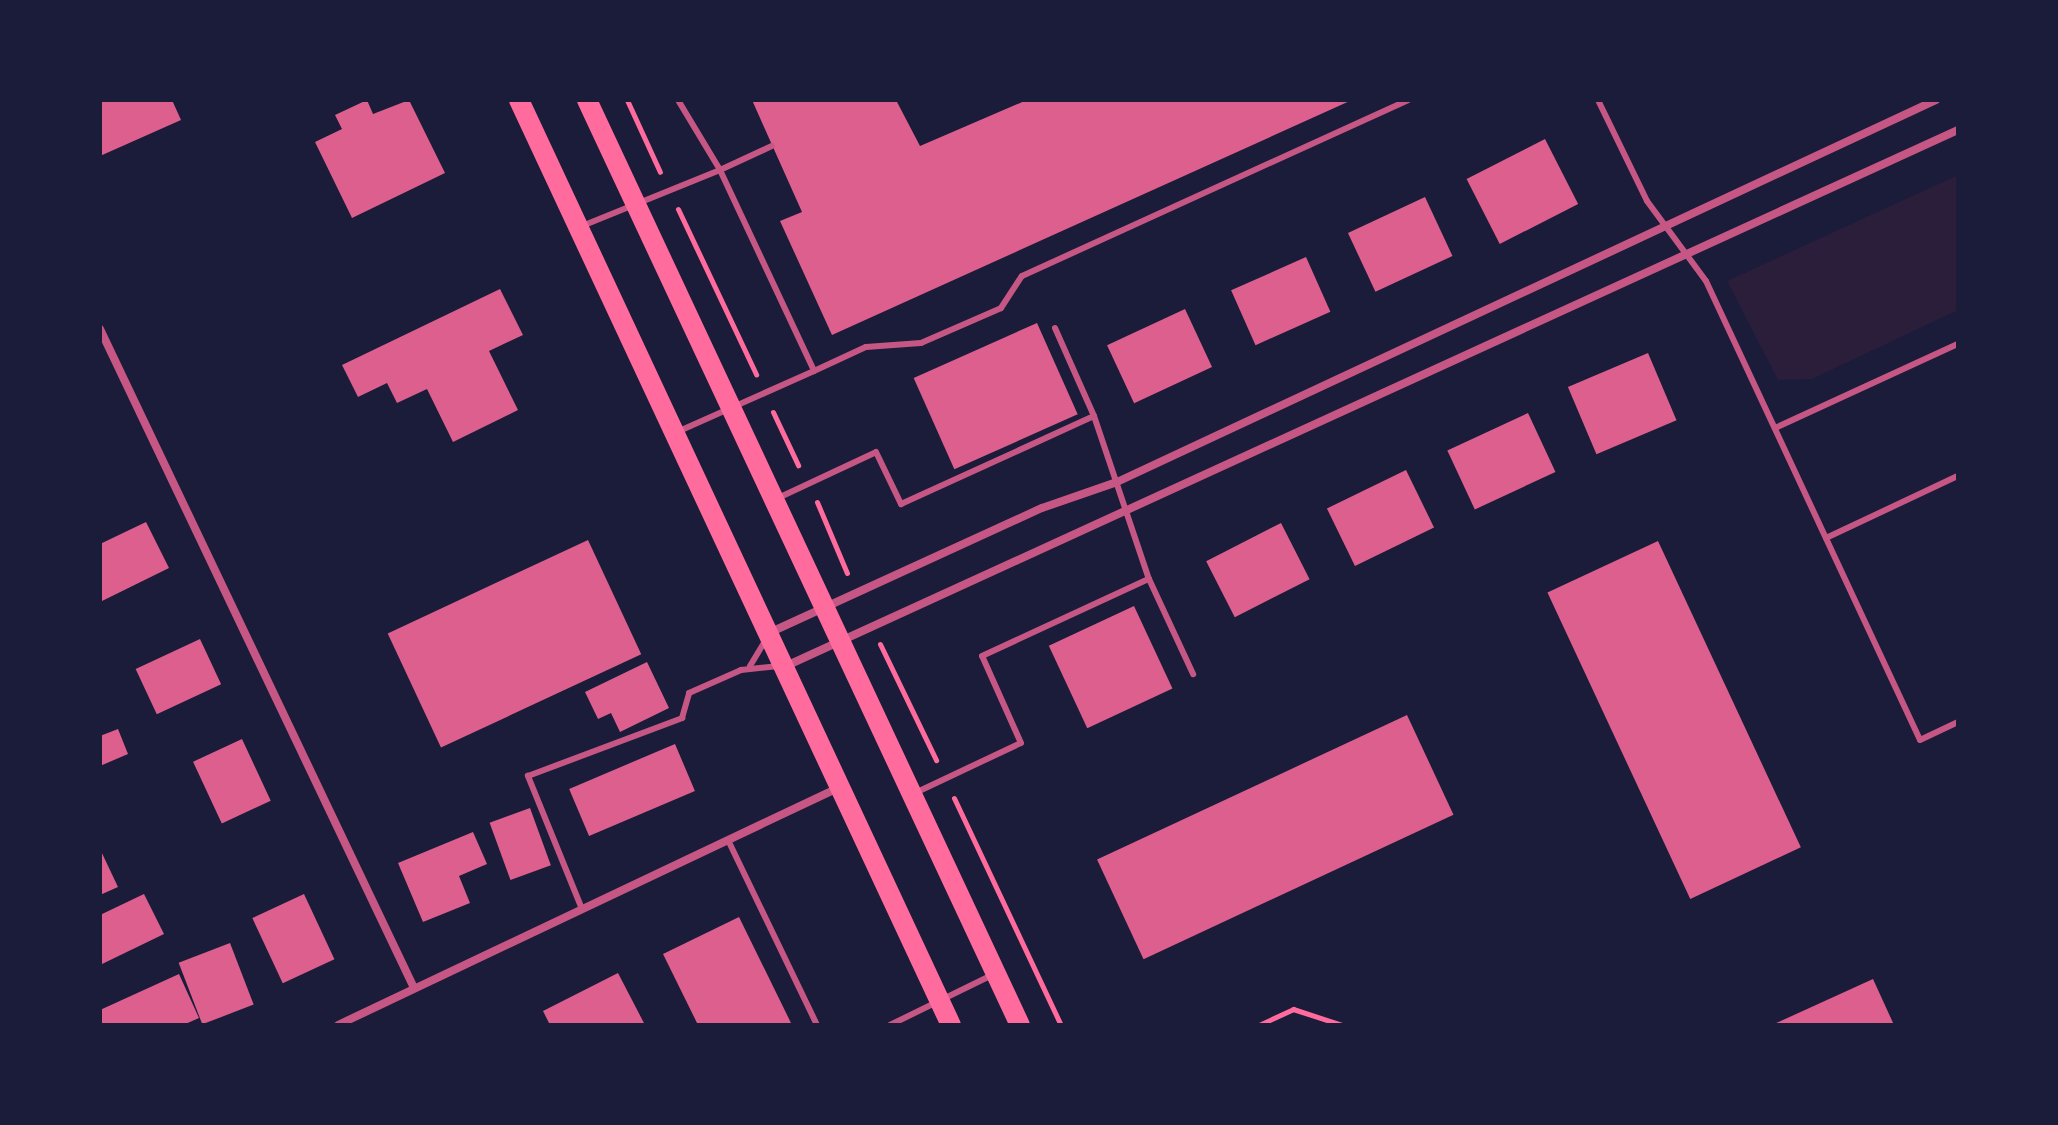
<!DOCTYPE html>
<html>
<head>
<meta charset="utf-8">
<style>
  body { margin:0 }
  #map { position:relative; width:2058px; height:1125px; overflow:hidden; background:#1b1b3a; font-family:Helvetica,sans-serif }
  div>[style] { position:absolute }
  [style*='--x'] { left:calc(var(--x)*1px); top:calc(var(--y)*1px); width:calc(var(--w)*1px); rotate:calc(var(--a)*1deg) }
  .green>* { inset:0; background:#2a1e3b }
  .building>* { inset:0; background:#dd5f8e; transform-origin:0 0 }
  .path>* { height:5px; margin:-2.5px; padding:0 2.5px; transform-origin:2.5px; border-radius:2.5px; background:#ff6b9d }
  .service>* { height:6px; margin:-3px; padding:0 3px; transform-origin:3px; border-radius:3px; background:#c65784 }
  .minor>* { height:8px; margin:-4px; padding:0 4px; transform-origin:4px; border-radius:4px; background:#c65784 }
  .primary>* { height:20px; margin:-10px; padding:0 10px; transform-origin:10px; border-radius:10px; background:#ff6b9d }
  span { translate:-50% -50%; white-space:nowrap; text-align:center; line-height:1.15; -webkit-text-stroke:8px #1b1b3a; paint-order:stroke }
  .frame { position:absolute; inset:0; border:102px solid #1b1b3a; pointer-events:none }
</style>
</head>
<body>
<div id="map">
  <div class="green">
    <i style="clip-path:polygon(1958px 175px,1958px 310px,1812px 379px,1778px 380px,1727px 281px)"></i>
  </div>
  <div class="building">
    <i style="clip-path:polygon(100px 100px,172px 100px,181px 120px,100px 156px)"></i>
    <i style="clip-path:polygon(367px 100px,373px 114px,409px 100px,445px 173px,352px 218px,315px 142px,342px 129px,335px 115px)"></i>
    <i style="clip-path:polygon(752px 100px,896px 100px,920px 146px,1027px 100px,1352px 100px,832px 335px,780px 221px,802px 212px)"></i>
    <i style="left:1545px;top:139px;width:73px;height:88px;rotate:63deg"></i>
    <i style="left:1425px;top:197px;width:65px;height:85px;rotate:65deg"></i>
    <i style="left:1306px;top:257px;width:60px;height:82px;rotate:66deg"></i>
    <i style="clip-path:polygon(500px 289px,523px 335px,489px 351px,518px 410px,453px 442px,427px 389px,397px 403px,387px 383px,358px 397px,342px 365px)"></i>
    <i style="left:1185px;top:309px;width:64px;height:86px;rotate:65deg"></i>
    <i style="left:1037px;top:323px;width:100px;height:135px;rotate:66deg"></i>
    <i style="left:1648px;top:353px;width:73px;height:87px;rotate:67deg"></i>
    <i style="left:1528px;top:413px;width:65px;height:89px;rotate:65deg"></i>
    <i style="left:1406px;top:470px;width:64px;height:88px;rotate:64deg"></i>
    <i style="clip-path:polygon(146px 522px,169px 568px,100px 602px,100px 544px)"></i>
    <i style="left:1281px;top:523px;width:63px;height:84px;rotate:63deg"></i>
    <i style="left:588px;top:540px;width:126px;height:221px;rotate:65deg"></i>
    <i style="left:1658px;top:541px;width:338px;height:122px;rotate:65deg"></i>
    <i style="left:1134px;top:606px;width:91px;height:94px;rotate:65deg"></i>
    <i style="left:200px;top:639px;width:50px;height:71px;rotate:65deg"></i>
    <i style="clip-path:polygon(647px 662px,669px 708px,620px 732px,611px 713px,598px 719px,585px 692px)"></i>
    <i style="left:1407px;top:715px;width:110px;height:342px;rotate:65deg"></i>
    <i style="clip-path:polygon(118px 729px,128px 754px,100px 766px,100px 736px)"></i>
    <i style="left:242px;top:739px;width:68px;height:54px;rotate:65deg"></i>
    <i style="left:675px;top:744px;width:51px;height:115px;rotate:67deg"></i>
    <i style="left:530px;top:808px;width:61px;height:43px;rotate:70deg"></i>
    <i style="clip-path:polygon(473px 832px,487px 864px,459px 876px,470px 903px,423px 922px,398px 863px)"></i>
    <i style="clip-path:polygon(100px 849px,118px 887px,100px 895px)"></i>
    <i style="clip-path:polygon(144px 894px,164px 934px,100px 965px,100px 915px)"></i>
    <i style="left:304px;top:894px;width:72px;height:57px;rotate:65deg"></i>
    <i style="clip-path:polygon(739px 917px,792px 1025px,698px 1025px,663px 954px)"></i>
    <i style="left:230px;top:943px;width:66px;height:55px;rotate:69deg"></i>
    <i style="clip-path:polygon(618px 973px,645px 1025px,550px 1025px,543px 1011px)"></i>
    <i style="clip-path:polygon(179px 974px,199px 1018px,183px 1025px,101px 1025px,100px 1010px)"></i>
    <i style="clip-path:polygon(1873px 979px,1894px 1025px,1772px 1025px)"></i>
  </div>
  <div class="path">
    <i style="--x:627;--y:100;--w:79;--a:65.4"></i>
    <i style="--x:678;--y:209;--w:183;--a:64.7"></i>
    <i style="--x:773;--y:412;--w:59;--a:64.7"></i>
    <i style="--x:817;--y:502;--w:77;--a:67.1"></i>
    <i style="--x:880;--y:644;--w:129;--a:64.2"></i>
    <i style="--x:954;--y:798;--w:251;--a:64.8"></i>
    <i style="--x:1259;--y:1025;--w:38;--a:-25"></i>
    <i style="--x:1293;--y:1009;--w:52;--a:18.1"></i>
  </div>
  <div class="service">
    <i style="--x:678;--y:100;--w:82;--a:59"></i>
    <i style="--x:720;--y:170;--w:57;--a:-24.8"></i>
    <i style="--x:1598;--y:100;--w:112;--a:64.1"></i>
    <i style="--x:1647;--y:201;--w:99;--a:53.6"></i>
    <i style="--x:1706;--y:281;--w:506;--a:65"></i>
    <i style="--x:1920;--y:740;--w:42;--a:-25.3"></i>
    <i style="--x:582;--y:226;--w:149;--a:-22.1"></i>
    <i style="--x:720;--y:170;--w:222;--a:64.9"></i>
    <i style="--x:814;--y:371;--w:150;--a:156"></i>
    <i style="--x:1055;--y:328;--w:96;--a:66.1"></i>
    <i style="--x:814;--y:371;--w:57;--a:-24.8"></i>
    <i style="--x:866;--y:347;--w:55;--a:-4.2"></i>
    <i style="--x:921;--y:343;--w:87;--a:-23.6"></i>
    <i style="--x:1001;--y:308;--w:38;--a:-57"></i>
    <i style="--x:1022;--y:276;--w:424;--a:-24.5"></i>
    <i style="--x:1775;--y:428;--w:201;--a:-24.7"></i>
    <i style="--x:778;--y:498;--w:108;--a:-25.1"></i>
    <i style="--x:876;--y:452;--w:58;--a:64.3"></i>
    <i style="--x:901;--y:504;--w:212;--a:-24.5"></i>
    <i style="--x:1094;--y:416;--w:172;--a:71.4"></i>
    <i style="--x:1826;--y:538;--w:146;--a:-25.2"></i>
    <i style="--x:750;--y:666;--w:33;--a:-59"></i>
    <i style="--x:915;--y:793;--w:117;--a:-25.3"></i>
    <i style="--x:1021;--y:743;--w:95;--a:-114.1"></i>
    <i style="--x:982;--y:656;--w:184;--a:-24.8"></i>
    <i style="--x:1149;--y:579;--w:105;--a:65.1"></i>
    <i style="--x:728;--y:840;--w:205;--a:64.3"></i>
    <i style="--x:582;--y:909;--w:144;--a:-112.1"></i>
    <i style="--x:528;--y:776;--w:165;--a:-20.6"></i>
    <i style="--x:682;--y:718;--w:26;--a:-74"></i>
    <i style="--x:689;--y:693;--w:57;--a:-23.9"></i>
    <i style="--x:741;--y:670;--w:38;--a:-6"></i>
    <i style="--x:890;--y:1025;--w:116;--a:-26.1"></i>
  </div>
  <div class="minor">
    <i style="--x:100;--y:329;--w:730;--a:64.52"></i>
    <i style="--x:771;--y:632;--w:298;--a:-24.6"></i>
    <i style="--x:1042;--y:508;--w:79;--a:-19.1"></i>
    <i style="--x:1117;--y:482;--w:904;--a:-25.01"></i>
    <i style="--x:786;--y:666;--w:1289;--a:-24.58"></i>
    <i style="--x:338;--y:1025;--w:556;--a:-25.37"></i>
  </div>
  <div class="primary">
    <i style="--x:519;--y:100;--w:1021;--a:64.97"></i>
    <i style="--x:587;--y:100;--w:1021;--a:64.92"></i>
  </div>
  <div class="frame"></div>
</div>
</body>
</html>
